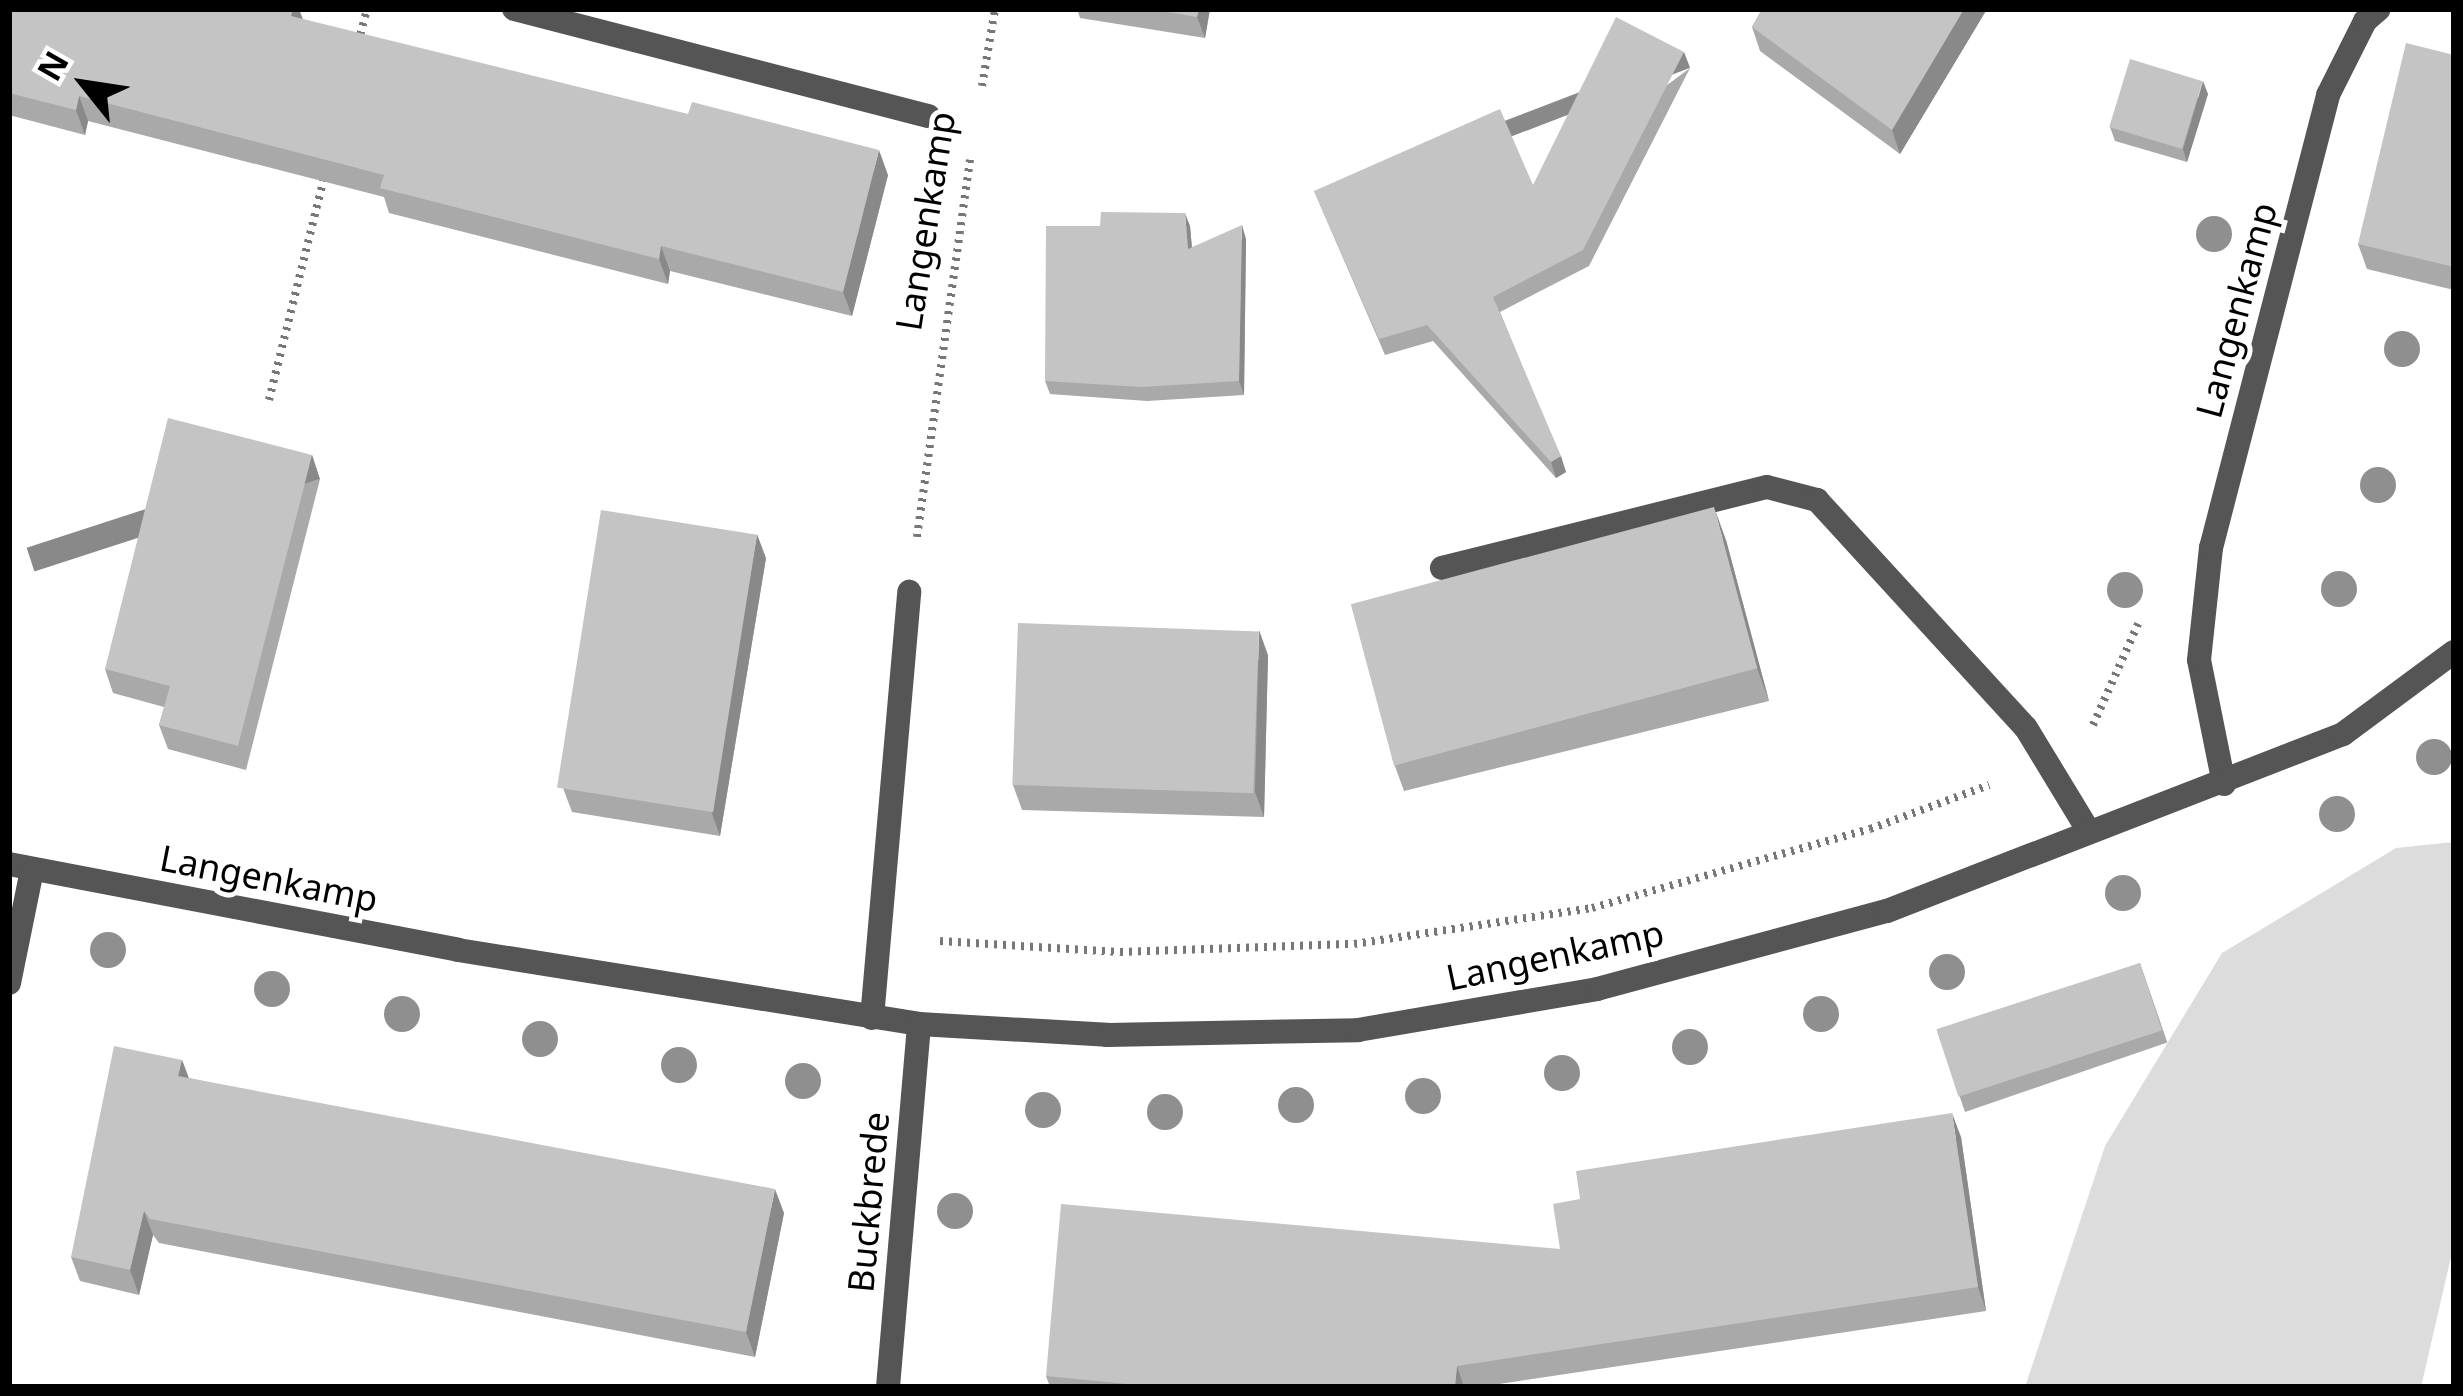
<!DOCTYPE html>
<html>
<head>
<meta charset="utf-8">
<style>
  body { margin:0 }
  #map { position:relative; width:2463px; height:1396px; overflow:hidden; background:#fff; font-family:"Noto Sans",sans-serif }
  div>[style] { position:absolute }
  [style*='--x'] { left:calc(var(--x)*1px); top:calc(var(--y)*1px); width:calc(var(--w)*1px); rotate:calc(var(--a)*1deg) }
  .green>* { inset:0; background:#dcdcdc }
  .path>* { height:8px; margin-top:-4px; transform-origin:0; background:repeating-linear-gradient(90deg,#777 0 3px,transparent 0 9px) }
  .service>* { height:24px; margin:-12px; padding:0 12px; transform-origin:12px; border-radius:12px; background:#555 }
  .minor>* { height:24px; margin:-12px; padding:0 12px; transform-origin:12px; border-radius:12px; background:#555 }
  .trees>* { width:36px; height:36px; margin:-18px; border-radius:50%; background:#8f8f8f }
  .wall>* { inset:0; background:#a9a9a9; transform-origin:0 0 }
  .shaded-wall>* { inset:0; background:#898989; transform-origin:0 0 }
  .building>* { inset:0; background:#c4c4c4; transform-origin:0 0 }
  span { translate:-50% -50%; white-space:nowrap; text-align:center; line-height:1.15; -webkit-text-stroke:10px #fff; paint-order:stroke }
  .street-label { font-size:36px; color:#000 }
  .frame { position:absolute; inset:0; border:12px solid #000; pointer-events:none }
  .north { position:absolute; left:24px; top:24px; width:120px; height:120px; -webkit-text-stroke:9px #fff; paint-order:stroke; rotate:300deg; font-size:33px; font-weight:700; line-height:48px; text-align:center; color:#000 }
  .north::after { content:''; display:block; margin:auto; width:42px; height:54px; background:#000; clip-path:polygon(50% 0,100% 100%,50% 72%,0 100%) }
</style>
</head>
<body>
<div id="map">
  <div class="green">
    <i style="clip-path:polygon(2454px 842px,2454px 1244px,2421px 1387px,2025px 1387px,2105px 1146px,2222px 953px,2396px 848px)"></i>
  </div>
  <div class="path">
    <i style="--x:358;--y:43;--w:35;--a:-75"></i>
    <i style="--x:982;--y:86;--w:78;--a:-80.4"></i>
    <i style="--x:269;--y:400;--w:233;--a:-76.1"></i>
    <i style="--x:917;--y:537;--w:381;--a:-82"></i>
    <i style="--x:2093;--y:725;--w:111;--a:-66"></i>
    <i style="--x:940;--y:941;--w:180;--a:3.5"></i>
    <i style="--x:1120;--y:952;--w:234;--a:-2"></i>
    <i style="--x:1354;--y:944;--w:241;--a:-8.6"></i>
    <i style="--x:1592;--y:908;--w:289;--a:-15.9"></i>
    <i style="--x:1870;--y:829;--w:127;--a:-20.3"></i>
  </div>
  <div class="service">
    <i style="--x:514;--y:9;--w:428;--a:14.5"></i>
    <i style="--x:1442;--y:568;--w:335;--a:-14"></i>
    <i style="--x:1767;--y:487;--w:52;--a:14.6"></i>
    <i style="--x:1817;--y:500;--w:309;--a:47.5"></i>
    <i style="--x:2026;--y:728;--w:119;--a:58.7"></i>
  </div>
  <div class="minor">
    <i style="--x:2224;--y:784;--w:126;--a:-101.4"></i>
    <i style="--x:2199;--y:660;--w:113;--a:-83.9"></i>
    <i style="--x:2211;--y:548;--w:468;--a:-75.5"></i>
    <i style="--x:2328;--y:95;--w:83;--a:-63.4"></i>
    <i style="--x:2365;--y:21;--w:18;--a:-41"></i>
    <i style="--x:9;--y:864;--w:457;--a:10.8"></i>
    <i style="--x:458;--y:950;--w:467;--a:9.1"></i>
    <i style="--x:919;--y:1024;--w:188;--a:3.3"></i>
    <i style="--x:1107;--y:1035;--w:251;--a:-1.1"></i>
    <i style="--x:1358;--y:1030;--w:242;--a:-9.7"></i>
    <i style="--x:1597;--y:989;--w:300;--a:-15.1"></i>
    <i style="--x:1887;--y:911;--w:489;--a:-21.2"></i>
    <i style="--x:2343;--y:734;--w:138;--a:-36.5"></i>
    <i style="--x:9;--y:983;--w:115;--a:-78.5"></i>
    <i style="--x:872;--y:1018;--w:428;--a:-85"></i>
    <i style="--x:888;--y:1387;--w:364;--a:-85.1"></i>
  </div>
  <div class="trees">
    <i style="left:2214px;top:234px"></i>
    <i style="left:2402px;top:349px"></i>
    <i style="left:2378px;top:485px"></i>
    <i style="left:2339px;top:589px"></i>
    <i style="left:2125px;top:590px"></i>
    <i style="left:2434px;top:757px"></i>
    <i style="left:2337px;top:814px"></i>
    <i style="left:2123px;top:893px"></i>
    <i style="left:108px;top:950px"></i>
    <i style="left:1947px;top:972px"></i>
    <i style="left:272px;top:989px"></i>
    <i style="left:402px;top:1014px"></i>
    <i style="left:1821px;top:1014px"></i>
    <i style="left:540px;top:1039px"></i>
    <i style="left:1690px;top:1047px"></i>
    <i style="left:679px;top:1065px"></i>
    <i style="left:1562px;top:1073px"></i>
    <i style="left:803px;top:1081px"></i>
    <i style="left:1423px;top:1096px"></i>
    <i style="left:1296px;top:1105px"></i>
    <i style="left:1043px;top:1110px"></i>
    <i style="left:1165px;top:1112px"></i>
    <i style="left:955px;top:1211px"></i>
  </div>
  <div class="wall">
    <i style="clip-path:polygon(9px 9px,299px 9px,302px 19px,888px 175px,852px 316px,670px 271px,668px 284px,389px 213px,384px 197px,88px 121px,85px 135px,9px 115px)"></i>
    <i style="clip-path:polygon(1077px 9px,1210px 9px,1205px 38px,1080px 18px)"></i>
    <i style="clip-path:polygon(1762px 9px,1987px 9px,1900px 154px,1760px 51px,1752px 27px)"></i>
    <i style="clip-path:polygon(2454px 55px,2454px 290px,2367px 269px,2358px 244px)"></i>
    <i style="clip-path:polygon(1690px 68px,1589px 266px,1500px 312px,1566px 472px,1556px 478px,1433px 341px,1385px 355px,1314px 191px,1533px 185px)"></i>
    <i style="clip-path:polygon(2208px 94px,2187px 162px,2115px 141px,2110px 127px)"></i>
    <i style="clip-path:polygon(1190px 226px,1192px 247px,1246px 239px,1244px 395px,1147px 401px,1050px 394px,1045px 381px)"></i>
    <i style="clip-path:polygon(312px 455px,320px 479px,246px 770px,168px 749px,159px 725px,164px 707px,113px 693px,105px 669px)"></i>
    <i style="clip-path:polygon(1726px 540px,1769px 701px,1404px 791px,1392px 758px)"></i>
    <i style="clip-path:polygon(766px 558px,720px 836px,572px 812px,563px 788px)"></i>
    <i style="clip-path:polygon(1268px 655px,1264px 817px,1022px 810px,1013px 785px)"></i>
    <i style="left:2140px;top:963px;width:84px;height:214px;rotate:71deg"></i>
    <i style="clip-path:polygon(182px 1060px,189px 1078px,784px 1213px,755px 1357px,159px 1243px,153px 1235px,139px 1295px,80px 1281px,71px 1257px)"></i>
    <i style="clip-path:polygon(1961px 1137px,1986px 1311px,1479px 1387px,1050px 1387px,1046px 1376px,1560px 1249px)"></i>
  </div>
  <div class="shaded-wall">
    <i style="clip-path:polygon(293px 9px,299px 9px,305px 25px,291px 16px)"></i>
    <i style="clip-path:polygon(1199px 9px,1210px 9px,1205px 38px,1197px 17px)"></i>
    <i style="clip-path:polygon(1964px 9px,1987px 9px,1900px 154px,1892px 130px)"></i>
    <i style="left:1684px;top:52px;width:17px;height:222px;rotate:69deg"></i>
    <i style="clip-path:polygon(2203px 81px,2208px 94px,2187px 162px,2183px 149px)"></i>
    <i style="clip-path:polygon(79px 96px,88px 121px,85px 135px,76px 110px)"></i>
    <i style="clip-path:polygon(879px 150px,888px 175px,852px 316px,843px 292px)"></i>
    <i style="clip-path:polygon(1185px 213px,1190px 226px,1193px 262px,1188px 249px)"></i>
    <i style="clip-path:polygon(1242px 225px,1246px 239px,1244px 395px,1239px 381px)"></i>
    <i style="clip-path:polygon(661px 246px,670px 271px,668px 284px,659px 259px)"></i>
    <i style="left:312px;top:455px;width:25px;height:300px;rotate:72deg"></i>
    <i style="clip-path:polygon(1561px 456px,1566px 472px,1556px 478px,1551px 462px)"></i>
    <i style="clip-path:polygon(1714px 507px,1726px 540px,1769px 701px,1757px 668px)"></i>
    <i style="clip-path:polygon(757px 534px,766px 558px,720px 836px,711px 811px)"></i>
    <i style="clip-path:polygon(1259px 630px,1268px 655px,1264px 817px,1255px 792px)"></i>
    <i style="clip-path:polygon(182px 1060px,191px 1085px,178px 1076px)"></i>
    <i style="clip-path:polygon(1952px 1113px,1961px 1137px,1986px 1311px,1978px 1287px)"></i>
    <i style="clip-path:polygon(775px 1189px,784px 1213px,755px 1357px,746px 1332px)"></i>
    <i style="clip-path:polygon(144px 1211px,153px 1235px,139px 1295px,130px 1270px)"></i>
    <i style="clip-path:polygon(1457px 1366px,1464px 1387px,1455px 1387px)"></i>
  </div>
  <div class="building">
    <i style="clip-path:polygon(9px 9px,293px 9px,291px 16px,688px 114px,692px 102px,879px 150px,843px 292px,661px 246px,659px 259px,380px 188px,384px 175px,79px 96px,76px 110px,9px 93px)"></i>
    <i style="clip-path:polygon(1149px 9px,1199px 9px,1197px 17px)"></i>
    <i style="clip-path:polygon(1762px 9px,1964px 9px,1892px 130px,1752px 27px)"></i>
    <i style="clip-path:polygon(1616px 17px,1684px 52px,1583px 250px,1493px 297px,1561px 456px,1551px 462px,1427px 325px,1379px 339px,1314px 191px,1500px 109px,1533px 185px)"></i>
    <i style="clip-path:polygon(2406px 43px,2454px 55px,2454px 267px,2358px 244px)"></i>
    <i style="left:2130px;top:59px;width:76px;height:71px;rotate:17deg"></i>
    <i style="clip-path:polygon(1101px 212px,1185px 213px,1188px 249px,1242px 225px,1239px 381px,1142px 387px,1045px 381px,1046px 226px,1100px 226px)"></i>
    <i style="clip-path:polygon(168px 418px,312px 455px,238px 746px,159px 725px,170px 686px,105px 669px)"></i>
    <i style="left:1714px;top:507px;width:167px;height:376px;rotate:75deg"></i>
    <i style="left:601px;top:510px;width:158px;height:281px;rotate:9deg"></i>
    <i style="left:1018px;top:623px;width:241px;height:162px;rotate:2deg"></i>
    <i style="left:2140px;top:963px;width:71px;height:214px;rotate:72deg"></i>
    <i style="clip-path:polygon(114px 1046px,182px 1060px,178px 1076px,775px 1189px,746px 1332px,150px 1219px,144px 1211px,130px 1270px,71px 1257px)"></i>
    <i style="clip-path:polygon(1952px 1113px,1978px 1287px,1457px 1366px,1455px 1387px,1158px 1387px,1046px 1376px,1061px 1204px,1560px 1249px,1553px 1204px,1580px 1199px,1576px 1171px)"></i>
  </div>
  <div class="street-label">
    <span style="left:925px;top:221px;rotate:-81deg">Langenkamp</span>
    <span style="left:2236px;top:310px;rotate:-75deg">Langenkamp</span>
    <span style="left:269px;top:878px;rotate:11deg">Langenkamp</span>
    <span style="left:1555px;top:955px;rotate:-12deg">Langenkamp</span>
    <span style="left:868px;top:1202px;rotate:-85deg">Buckbrede</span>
  </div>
  <div class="frame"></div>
  <div class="north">N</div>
</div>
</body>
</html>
